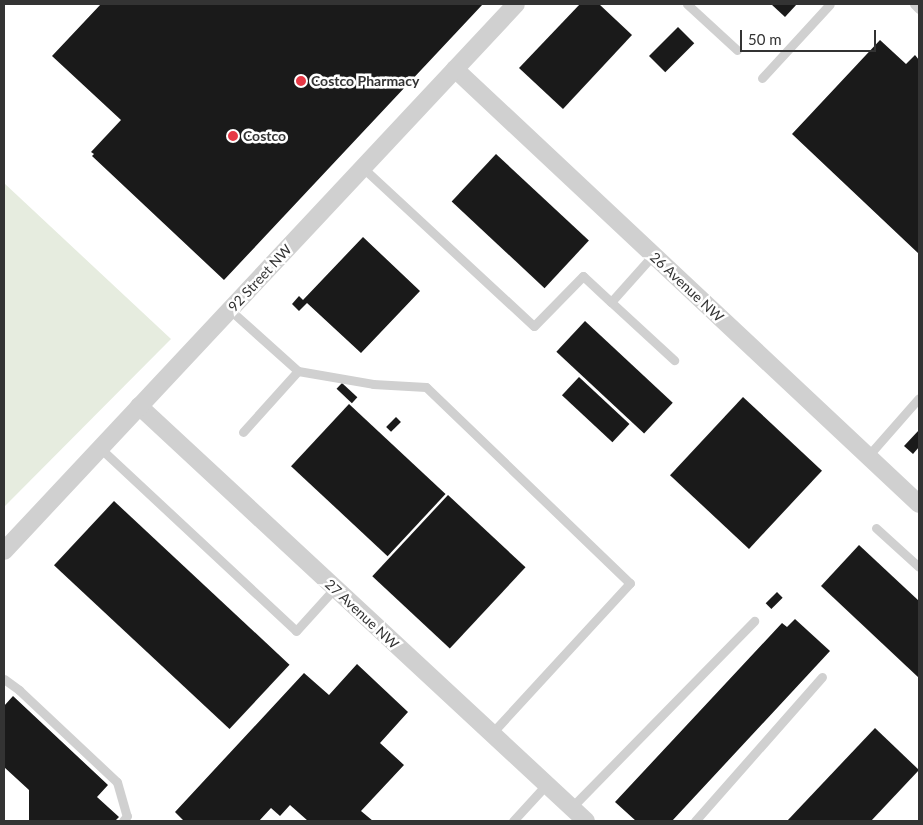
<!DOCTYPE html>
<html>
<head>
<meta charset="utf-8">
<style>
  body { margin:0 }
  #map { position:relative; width:923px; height:825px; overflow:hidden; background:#fff; font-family:Lato,sans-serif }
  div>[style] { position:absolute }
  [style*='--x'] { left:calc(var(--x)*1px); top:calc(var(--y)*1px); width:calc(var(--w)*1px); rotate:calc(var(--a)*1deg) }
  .green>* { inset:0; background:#e6ecdf }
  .building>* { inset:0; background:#1a1a1a; transform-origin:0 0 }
  .lane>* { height:9px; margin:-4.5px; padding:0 4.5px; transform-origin:4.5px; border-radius:4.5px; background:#d0d0d0 }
  .street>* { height:18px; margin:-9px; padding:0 9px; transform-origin:9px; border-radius:9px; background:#d0d0d0 }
  .dots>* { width:14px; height:14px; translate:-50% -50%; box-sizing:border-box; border:2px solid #fff; border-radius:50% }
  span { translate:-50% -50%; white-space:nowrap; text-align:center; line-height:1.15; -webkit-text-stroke:5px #fff; paint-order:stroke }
  .poi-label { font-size:14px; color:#333; font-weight:700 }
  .left { translate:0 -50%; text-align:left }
  .street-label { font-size:14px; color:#333 }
  .frame { position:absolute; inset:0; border:5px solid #333; pointer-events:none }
  .scale { position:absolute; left:740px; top:30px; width:136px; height:22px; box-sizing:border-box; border:2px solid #333; border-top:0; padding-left:6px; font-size:15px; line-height:18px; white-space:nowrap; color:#333; -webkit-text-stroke:4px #fff; paint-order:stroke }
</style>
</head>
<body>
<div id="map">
  <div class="green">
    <i style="clip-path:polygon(4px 183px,171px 339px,4px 507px)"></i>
  </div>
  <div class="building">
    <i style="clip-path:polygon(101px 4px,483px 4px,224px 280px,92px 156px,94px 154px,91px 152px,121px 120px,52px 56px)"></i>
    <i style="clip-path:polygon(580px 4px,599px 4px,632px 35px,563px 109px,519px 68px)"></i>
    <i style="clip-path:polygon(771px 4px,797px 4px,785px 17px)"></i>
    <i style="left:678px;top:27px;width:23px;height:41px;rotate:45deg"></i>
    <i style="clip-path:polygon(880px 40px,906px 64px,915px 55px,919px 60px,919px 254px,792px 134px)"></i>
    <i style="left:496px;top:154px;width:127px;height:65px;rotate:43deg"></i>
    <i style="clip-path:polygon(363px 237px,420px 291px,361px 353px,307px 303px,299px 311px,292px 304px,299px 296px,303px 300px)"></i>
    <i style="left:585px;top:321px;width:120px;height:42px;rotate:43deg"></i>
    <i style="left:579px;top:377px;width:69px;height:25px;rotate:43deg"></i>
    <i style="left:342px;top:383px;width:21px;height:8px;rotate:43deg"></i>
    <i style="left:743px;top:397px;width:108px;height:107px;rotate:43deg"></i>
    <i style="left:349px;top:404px;width:132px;height:85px;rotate:43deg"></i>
    <i style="left:396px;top:417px;width:7px;height:14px;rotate:45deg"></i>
    <i style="clip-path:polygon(919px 430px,919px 447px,913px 454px,904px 446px)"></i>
    <i style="left:448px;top:495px;width:106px;height:111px;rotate:43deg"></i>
    <i style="left:114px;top:501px;width:240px;height:88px;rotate:43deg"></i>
    <i style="clip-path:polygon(859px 545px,919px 601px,919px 678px,821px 586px)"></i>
    <i style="left:777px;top:592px;width:8px;height:16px;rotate:45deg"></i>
    <i style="clip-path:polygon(795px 619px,830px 651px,672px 821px,636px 821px,615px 802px,782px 623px,787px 627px)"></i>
    <i style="clip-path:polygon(357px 664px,408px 712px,380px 743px,404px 765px,361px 811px,373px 821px,308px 821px,290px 805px,280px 816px,271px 808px,259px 821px,184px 821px,175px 812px,304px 673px,329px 695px)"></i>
    <i style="clip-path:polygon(13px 696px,108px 785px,97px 797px,119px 817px,115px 821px,29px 821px,29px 790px,4px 767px,4px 706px)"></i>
    <i style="clip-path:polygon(875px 728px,919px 770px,871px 821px,787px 821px)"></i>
  </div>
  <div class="lane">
    <i style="--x:687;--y:4;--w:68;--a:42.6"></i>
    <i style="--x:914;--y:4;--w:7;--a:45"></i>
    <i style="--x:762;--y:78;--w:100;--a:-47.4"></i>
    <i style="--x:362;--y:167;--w:234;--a:42.8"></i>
    <i style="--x:534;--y:326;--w:70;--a:-45.6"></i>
    <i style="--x:583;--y:276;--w:38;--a:43"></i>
    <i style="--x:653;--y:255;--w:63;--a:131.8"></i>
    <i style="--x:611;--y:302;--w:86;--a:42.6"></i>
    <i style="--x:230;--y:310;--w:91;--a:41.9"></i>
    <i style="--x:243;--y:432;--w:82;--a:-48"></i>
    <i style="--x:298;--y:371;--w:76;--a:9.8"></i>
    <i style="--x:373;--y:384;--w:53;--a:3.2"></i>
    <i style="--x:426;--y:387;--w:283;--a:43.9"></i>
    <i style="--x:630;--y:583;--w:205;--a:132.6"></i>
    <i style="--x:100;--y:448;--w:268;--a:43"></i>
    <i style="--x:296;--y:631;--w:57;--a:-47.9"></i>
    <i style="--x:868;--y:456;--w:77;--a:-48.7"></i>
    <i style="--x:876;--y:528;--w:58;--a:42.2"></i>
    <i style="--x:4;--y:679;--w:19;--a:36"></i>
    <i style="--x:19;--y:690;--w:134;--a:43.2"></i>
    <i style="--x:117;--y:782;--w:35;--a:74"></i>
    <i style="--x:127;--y:816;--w:6;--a:129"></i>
    <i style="--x:571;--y:808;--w:262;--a:-45.6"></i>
    <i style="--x:513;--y:821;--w:49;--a:-47.5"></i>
    <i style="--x:695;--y:821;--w:192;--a:-48.6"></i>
  </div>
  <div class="street">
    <i style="--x:455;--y:69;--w:636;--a:43.15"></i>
    <i style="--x:139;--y:406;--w:610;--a:42.87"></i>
    <i style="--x:4;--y:551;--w:749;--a:-46.89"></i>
  </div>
  <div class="dots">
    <i style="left:301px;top:81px;background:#e63946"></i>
    <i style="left:233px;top:136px;background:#e63946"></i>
  </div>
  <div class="poi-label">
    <span class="left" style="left:311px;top:81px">Costco Pharmacy</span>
    <span class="left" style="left:243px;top:136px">Costco</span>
  </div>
  <div class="street-label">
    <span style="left:260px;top:278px;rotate:-47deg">92 Street NW</span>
    <span style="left:687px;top:287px;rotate:43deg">26 Avenue NW</span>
    <span style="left:362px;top:614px;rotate:43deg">27 Avenue NW</span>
  </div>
  <div class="frame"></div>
  <div class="scale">50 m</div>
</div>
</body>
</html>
